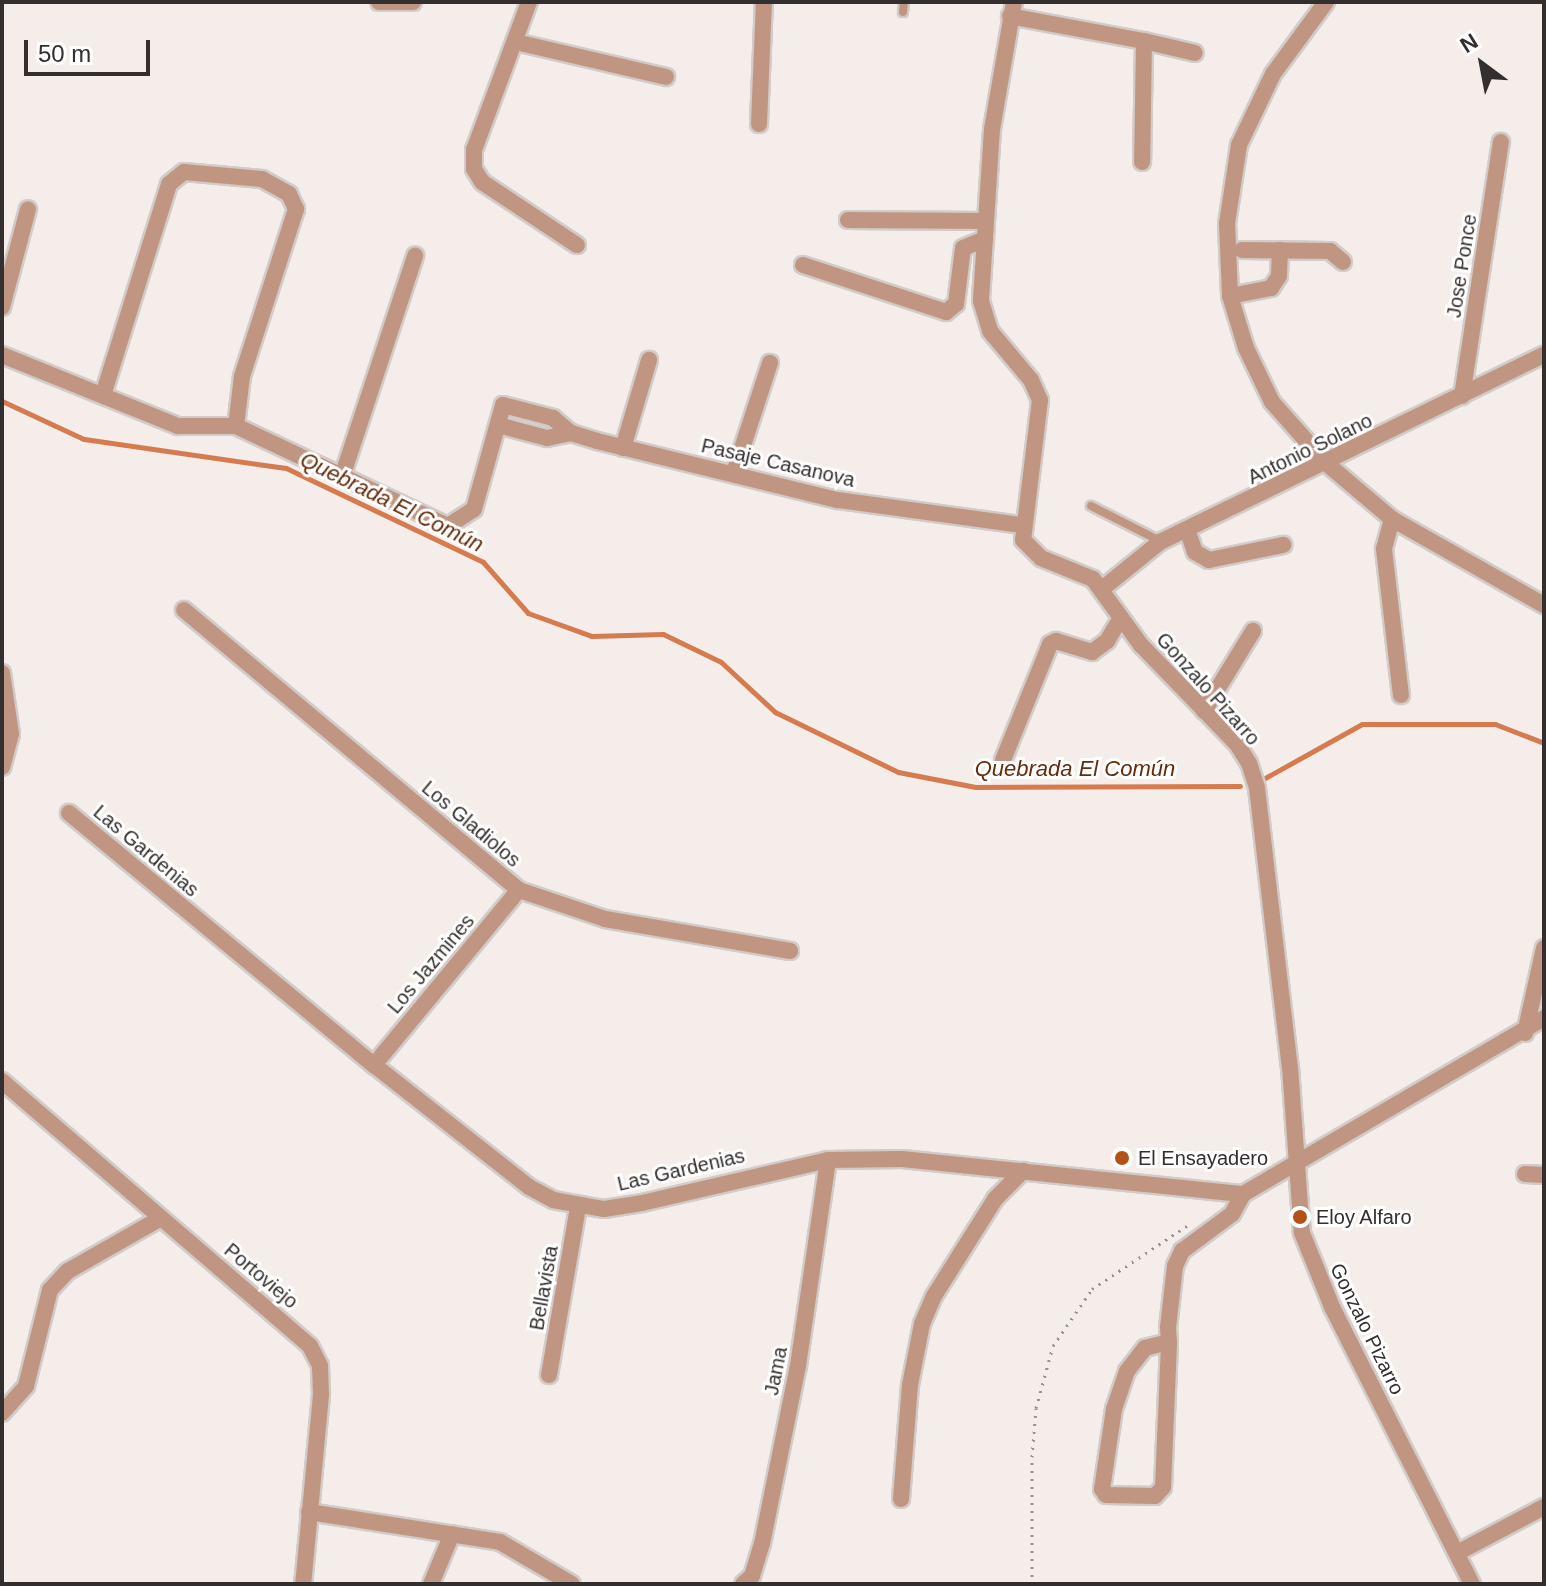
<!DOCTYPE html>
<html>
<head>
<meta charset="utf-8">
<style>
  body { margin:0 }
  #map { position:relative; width:1546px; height:1586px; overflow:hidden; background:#f5ede9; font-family:Arial,sans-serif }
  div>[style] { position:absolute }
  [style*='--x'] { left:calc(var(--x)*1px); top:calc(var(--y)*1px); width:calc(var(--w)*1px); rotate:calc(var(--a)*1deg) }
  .stream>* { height:5px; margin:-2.5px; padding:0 2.5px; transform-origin:2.5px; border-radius:2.5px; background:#d67b4f }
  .path>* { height:3px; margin-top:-1.5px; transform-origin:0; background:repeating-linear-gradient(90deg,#97928f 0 2px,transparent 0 8px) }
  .roads { filter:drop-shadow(2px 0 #d2cbc7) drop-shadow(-2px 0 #d2cbc7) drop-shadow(0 2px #d2cbc7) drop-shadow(0 -2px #d2cbc7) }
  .lane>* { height:8px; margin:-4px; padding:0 4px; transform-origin:4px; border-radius:4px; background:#c09683 }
  .street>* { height:16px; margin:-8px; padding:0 8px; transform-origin:8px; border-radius:8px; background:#c09683 }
  .dots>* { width:22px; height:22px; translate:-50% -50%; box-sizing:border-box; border:4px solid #fff; border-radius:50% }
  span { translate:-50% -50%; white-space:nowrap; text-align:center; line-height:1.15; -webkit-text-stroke:6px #fff; paint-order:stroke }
  .street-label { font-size:20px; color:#322f2e }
  .poi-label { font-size:20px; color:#322f2e }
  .left { translate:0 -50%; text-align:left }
  .water-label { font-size:22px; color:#662b09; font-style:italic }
  .frame { position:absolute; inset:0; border:4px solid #322f2e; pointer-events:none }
  .north { position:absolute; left:1442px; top:24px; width:80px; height:80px; -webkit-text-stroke:6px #fff; paint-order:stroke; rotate:328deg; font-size:22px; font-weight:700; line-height:32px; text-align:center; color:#322f2e }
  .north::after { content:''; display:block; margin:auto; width:28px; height:36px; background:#322f2e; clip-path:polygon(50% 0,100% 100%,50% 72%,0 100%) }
  .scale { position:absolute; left:24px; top:40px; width:126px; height:36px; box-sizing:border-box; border:4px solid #322f2e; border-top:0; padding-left:10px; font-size:24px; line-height:28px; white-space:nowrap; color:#322f2e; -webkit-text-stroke:6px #fff; paint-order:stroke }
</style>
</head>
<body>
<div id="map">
  <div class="stream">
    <i style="--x:2;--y:401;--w:90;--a:24.9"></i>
    <i style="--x:84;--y:439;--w:204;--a:8.2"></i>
    <i style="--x:286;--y:468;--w:218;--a:25.5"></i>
    <i style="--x:483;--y:562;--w:68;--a:48.6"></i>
    <i style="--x:528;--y:613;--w:68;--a:19.8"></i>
    <i style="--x:592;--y:636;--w:71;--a:-1.6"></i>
    <i style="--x:663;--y:634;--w:64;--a:25.8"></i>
    <i style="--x:721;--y:662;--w:74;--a:42.8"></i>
    <i style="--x:775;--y:712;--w:137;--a:26"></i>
    <i style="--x:898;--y:772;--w:79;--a:10.9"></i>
    <i style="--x:976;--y:787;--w:264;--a:-0.2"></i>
    <i style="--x:1265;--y:778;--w:111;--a:-29.1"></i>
    <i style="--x:1362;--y:724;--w:133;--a:0"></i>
    <i style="--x:1495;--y:724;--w:53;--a:21.2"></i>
  </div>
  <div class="path">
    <i style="--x:1032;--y:1584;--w:127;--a:-90"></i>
    <i style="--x:1032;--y:1457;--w:49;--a:-85.3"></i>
    <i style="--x:1036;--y:1408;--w:64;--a:-74.7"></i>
    <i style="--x:1053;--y:1346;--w:69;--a:-55.6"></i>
    <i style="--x:1092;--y:1289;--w:115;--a:-33.7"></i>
  </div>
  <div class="roads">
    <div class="lane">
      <i style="--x:903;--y:12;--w:10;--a:-84"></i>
      <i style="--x:1091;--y:506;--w:77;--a:26.9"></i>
    </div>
    <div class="street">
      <i style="--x:379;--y:2;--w:34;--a:0"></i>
      <i style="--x:529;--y:2;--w:158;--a:110.4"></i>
      <i style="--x:474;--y:150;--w:19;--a:90"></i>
      <i style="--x:474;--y:169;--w:15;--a:58"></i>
      <i style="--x:482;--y:182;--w:114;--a:33.6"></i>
      <i style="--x:1014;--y:2;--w:129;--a:99.8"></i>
      <i style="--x:992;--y:129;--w:172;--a:93.7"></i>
      <i style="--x:981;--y:301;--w:31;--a:73"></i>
      <i style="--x:990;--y:331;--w:64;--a:50.1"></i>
      <i style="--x:1031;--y:380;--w:22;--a:66"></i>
      <i style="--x:1040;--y:400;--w:141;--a:96.9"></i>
      <i style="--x:1023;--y:540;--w:25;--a:45"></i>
      <i style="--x:1041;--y:558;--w:56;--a:22"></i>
      <i style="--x:1093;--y:579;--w:82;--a:54"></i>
      <i style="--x:1141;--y:645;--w:138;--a:45.9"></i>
      <i style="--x:1237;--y:744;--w:22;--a:58"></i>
      <i style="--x:1249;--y:763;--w:26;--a:72"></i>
      <i style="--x:1257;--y:788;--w:281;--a:83.3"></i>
      <i style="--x:1290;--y:1067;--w:166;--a:85.9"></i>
      <i style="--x:1302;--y:1233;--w:80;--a:67.9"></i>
      <i style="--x:1332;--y:1307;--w:310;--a:63.2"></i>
      <i style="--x:1326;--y:2;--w:89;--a:126.4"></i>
      <i style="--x:1273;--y:74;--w:79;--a:115.6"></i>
      <i style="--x:1239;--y:145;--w:79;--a:98.7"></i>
      <i style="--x:1227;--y:223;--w:73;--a:87.6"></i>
      <i style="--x:1230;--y:296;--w:54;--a:72.9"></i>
      <i style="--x:1246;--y:348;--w:60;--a:64.3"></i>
      <i style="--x:1272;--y:402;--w:81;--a:48.5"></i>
      <i style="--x:1326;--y:463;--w:87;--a:40.3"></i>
      <i style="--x:1392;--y:519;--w:175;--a:29.5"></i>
      <i style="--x:1010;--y:16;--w:136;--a:10.6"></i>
      <i style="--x:1144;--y:41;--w:121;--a:90.9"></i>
      <i style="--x:1144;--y:41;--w:52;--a:13.2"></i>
      <i style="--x:516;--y:42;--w:154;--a:13.1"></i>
      <i style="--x:759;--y:124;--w:122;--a:-87.7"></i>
      <i style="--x:848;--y:220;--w:138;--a:0.4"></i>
      <i style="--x:1242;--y:250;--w:88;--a:0.7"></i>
      <i style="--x:1330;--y:251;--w:17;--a:40"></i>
      <i style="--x:803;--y:265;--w:151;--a:18.2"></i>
      <i style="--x:946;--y:312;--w:13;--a:-39"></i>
      <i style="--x:956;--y:304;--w:56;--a:-82.9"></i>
      <i style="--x:963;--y:248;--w:24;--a:-22"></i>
      <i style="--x:1230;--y:296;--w:42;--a:-11"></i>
      <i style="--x:1271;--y:288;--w:14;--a:-56"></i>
      <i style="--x:1279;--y:276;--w:26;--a:-88"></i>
      <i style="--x:2;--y:307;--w:101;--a:-75.1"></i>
      <i style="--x:2;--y:355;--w:190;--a:22"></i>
      <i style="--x:178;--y:426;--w:58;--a:0"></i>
      <i style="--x:236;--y:426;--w:234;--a:25.3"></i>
      <i style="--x:448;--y:526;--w:31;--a:-33"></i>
      <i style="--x:474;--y:509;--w:108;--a:-74.4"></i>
      <i style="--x:503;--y:405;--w:52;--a:14.6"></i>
      <i style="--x:553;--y:418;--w:23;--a:40"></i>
      <i style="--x:571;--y:433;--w:27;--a:17"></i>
      <i style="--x:597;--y:441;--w:248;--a:13.8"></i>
      <i style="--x:838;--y:500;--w:185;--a:7.8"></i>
      <i style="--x:103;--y:395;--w:221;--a:-72.6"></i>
      <i style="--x:169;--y:184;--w:19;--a:-39"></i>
      <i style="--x:184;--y:172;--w:78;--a:5.1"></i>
      <i style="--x:262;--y:179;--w:31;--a:29"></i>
      <i style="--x:289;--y:194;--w:17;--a:65"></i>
      <i style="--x:296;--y:209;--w:176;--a:107.9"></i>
      <i style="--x:242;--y:376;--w:50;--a:96.8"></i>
      <i style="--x:1462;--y:396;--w:257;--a:-81.3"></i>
      <i style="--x:498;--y:425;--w:51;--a:14.9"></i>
      <i style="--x:547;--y:438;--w:25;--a:-12"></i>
      <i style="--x:623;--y:448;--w:92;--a:-73.5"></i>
      <i style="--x:734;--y:473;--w:116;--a:-71.9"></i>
      <i style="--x:343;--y:474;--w:230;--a:-71.7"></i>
      <i style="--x:1392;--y:519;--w:31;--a:105"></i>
      <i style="--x:1384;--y:549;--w:147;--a:83.4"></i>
      <i style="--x:1188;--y:532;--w:21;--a:71"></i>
      <i style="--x:1195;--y:552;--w:16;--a:30"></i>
      <i style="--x:1209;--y:560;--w:76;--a:-11.5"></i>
      <i style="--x:1102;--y:589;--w:75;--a:-39"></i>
      <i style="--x:1160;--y:542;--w:427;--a:-26"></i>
      <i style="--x:184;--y:610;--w:437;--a:39.9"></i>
      <i style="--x:519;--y:890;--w:91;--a:18.6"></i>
      <i style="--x:605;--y:919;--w:188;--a:9.8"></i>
      <i style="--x:2;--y:673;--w:62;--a:81.6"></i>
      <i style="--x:11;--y:734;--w:34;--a:105"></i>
      <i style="--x:1204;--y:711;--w:94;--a:-58.5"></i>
      <i style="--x:1003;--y:760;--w:125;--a:-67.9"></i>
      <i style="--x:1050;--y:644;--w:7;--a:-27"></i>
      <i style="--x:1056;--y:641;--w:38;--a:17"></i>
      <i style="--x:1092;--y:652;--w:19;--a:-36"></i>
      <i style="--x:1107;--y:641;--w:27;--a:-59"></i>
      <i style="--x:69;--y:813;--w:396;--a:39.6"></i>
      <i style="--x:374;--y:1065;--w:197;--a:38.2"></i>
      <i style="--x:529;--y:1187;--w:27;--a:28"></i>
      <i style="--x:553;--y:1200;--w:52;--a:10"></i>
      <i style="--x:604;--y:1209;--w:38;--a:-9"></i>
      <i style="--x:642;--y:1203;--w:191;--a:-13"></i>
      <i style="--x:828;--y:1160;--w:74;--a:-0.8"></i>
      <i style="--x:902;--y:1159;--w:343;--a:5.9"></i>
      <i style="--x:1525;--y:1033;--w:87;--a:-77.4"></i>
      <i style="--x:374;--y:1065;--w:227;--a:-50.4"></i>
      <i style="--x:2;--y:1081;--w:406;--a:40.7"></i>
      <i style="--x:310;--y:1346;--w:22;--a:63"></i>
      <i style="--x:320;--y:1366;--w:29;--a:88"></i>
      <i style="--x:321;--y:1395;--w:190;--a:95.4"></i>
      <i style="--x:1525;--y:1174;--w:19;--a:3"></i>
      <i style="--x:1169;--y:1342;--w:25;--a:166"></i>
      <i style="--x:1145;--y:1348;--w:29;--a:128"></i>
      <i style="--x:1127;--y:1371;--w:40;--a:108.9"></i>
      <i style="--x:1114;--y:1409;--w:81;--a:98.5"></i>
      <i style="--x:1102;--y:1489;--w:7;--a:56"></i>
      <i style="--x:1106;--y:1495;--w:49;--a:1.2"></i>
      <i style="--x:1155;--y:1496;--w:12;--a:-48"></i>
      <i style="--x:1163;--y:1487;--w:145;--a:-87.6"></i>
      <i style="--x:1169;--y:1342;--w:14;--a:-94"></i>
      <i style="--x:1168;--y:1328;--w:62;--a:-83.6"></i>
      <i style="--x:1175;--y:1266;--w:17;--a:-65"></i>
      <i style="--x:1182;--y:1251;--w:62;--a:-36.5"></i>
      <i style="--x:1232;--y:1214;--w:23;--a:-61"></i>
      <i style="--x:1243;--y:1194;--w:349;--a:-30.3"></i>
      <i style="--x:549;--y:1375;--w:170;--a:-80.2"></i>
      <i style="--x:2;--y:1413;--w:36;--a:-48"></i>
      <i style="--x:26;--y:1386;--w:99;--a:-76"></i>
      <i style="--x:50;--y:1290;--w:26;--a:-47"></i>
      <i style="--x:68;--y:1271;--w:107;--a:-29.7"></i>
      <i style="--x:901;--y:1499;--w:114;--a:-85.5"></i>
      <i style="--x:910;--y:1385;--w:62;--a:-78.9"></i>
      <i style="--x:922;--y:1324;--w:30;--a:-67"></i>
      <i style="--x:934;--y:1296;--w:115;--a:-57.8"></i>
      <i style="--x:995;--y:1199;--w:40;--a:-45"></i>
      <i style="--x:309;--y:1512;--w:193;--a:8.9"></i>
      <i style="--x:500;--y:1542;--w:83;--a:30.3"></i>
      <i style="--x:1457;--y:1553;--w:98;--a:-27.9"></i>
      <i style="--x:431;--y:1584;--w:54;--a:-67.2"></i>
      <i style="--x:743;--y:1584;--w:12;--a:-42"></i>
      <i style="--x:752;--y:1576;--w:34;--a:-73"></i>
      <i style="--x:762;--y:1544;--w:182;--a:-78.6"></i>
      <i style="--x:798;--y:1366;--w:208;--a:-81.7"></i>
    </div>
  </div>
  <div class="dots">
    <i style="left:1122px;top:1158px;background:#b45118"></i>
    <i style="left:1300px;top:1217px;background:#b45118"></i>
  </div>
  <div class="street-label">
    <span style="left:1462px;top:266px;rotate:-81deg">Jose Ponce</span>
    <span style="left:1310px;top:449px;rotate:-26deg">Antonio Solano</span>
    <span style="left:778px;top:463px;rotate:13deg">Pasaje Casanova</span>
    <span style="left:1208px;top:689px;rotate:48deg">Gonzalo Pizarro</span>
    <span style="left:471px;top:824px;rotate:40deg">Los Gladiolos</span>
    <span style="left:146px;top:851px;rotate:40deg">Las Gardenias</span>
    <span style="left:431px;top:964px;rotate:-50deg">Los Jazmines</span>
    <span style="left:681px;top:1170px;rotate:-13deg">Las Gardenias</span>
    <span style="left:261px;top:1276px;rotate:40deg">Portoviejo</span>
    <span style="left:544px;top:1288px;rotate:-80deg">Bellavista</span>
    <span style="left:1367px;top:1329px;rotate:64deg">Gonzalo Pizarro</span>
    <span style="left:776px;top:1371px;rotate:-79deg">Jama</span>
  </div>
  <div class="poi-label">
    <span class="left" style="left:1138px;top:1158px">El Ensayadero</span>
    <span class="left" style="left:1316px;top:1217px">Eloy Alfaro</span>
  </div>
  <div class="water-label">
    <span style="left:392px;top:502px;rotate:26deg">Quebrada El Común</span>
    <span style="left:1075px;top:769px">Quebrada El Común</span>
  </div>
  <div class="frame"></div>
  <div class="north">N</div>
  <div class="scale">50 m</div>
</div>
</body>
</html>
